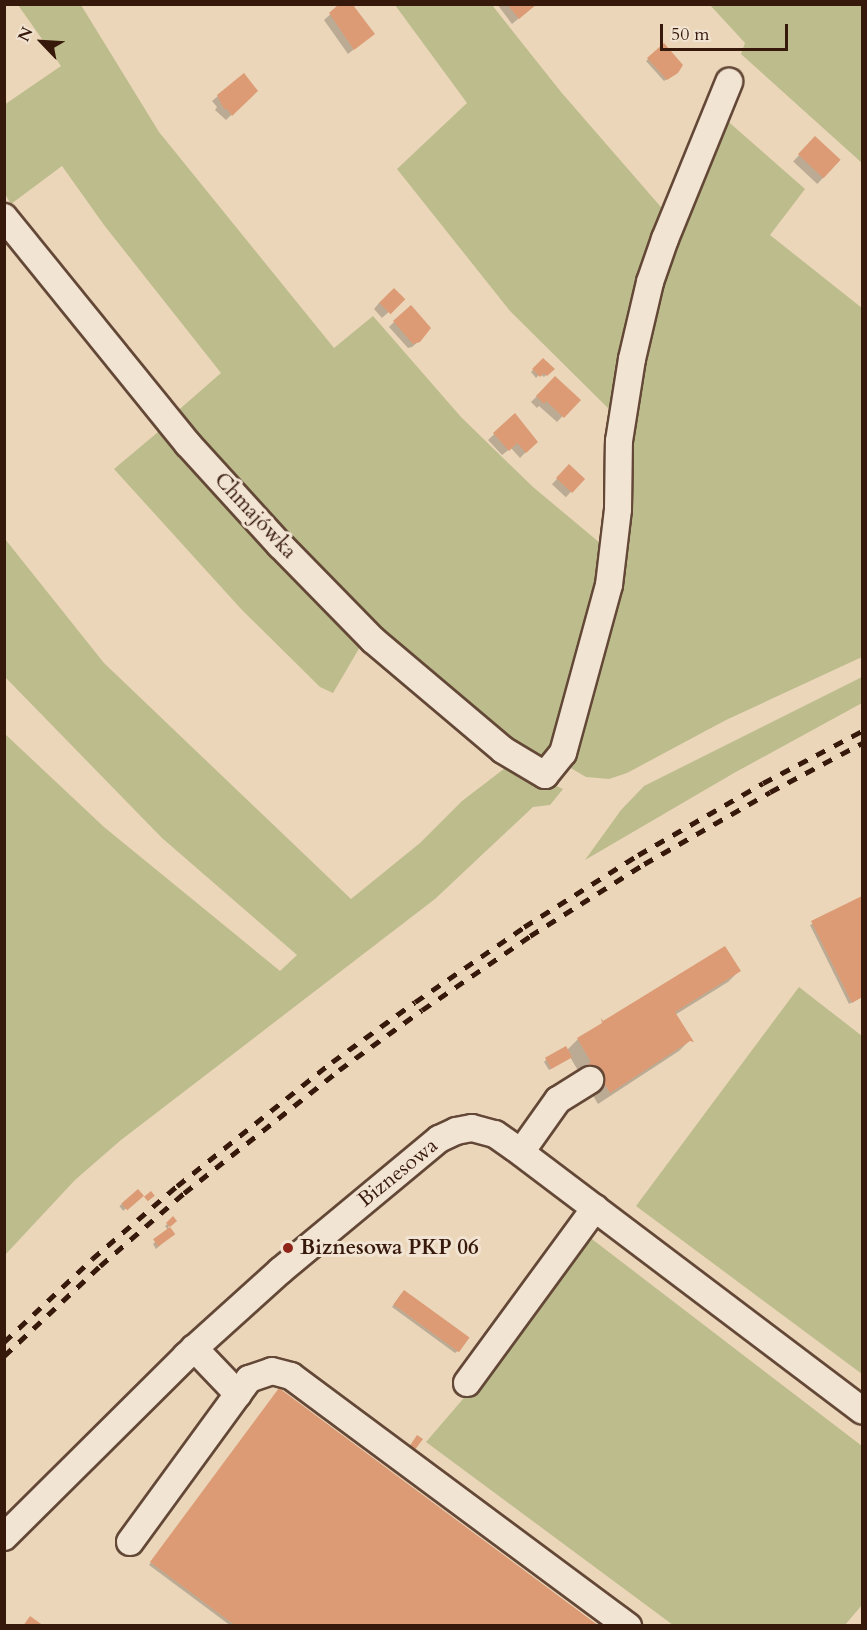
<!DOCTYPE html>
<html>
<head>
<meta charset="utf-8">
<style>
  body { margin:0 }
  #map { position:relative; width:867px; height:1630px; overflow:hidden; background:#ebd6ba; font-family:Cardo,serif }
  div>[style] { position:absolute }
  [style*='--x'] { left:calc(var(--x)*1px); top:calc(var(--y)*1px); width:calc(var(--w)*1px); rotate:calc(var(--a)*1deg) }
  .green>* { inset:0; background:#bdbc8c }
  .shadow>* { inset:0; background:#0003; transform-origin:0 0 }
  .building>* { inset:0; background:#dc9b75; transform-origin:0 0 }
  .roads { filter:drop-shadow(2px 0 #644837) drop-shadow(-2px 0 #644837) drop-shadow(0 2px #644837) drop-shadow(0 -2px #644837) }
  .minor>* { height:26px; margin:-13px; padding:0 13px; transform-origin:13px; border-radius:13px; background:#f2e4d2 }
  .rail>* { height:4.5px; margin-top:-2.25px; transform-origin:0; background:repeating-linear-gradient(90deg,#37190b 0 10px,transparent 0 20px) }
  .dots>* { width:16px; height:16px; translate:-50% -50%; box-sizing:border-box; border:3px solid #f2e4d2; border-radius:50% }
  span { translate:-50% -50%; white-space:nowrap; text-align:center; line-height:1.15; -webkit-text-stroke:6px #f2e4d2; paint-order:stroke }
  .street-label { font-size:21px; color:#37190b }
  .poi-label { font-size:21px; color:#37190b; font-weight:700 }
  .left { translate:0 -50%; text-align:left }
  .frame { position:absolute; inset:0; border:6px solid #37190b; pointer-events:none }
  .north { position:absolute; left:12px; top:12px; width:60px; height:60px; -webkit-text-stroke:4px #f2e4d2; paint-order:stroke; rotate:295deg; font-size:16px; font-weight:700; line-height:24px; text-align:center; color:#37190b }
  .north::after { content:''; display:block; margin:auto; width:21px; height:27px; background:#37190b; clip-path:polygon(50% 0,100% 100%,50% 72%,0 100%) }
  .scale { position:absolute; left:660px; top:24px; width:128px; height:27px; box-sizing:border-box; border:3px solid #37190b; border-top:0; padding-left:8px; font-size:18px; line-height:21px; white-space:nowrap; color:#37190b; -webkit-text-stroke:4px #f2e4d2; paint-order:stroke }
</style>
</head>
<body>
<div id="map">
  <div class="green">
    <i style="clip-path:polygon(18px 5px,81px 5px,159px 132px,334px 348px,373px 316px,461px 417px,533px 487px,606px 548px,554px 756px,539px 759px,510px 746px,449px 692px,281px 530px,174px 414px,221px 373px,104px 225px,62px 166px,11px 204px,5px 194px,4px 105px,61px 66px)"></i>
    <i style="clip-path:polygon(395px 5px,492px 5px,561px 92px,667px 214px,618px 418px,510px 311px,397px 169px,467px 103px)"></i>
    <i style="clip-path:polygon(710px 5px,862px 5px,862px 163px,741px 54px,745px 43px)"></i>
    <i style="clip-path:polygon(723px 117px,805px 189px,770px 235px,862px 308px,862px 657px,726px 720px,627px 773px,609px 779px,586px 777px,569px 767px,650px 303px)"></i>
    <i style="clip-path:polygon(164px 427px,364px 640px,333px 693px,320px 687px,242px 610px,114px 469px)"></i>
    <i style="clip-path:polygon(5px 539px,104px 663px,351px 899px,420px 843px,462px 801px,509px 765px,563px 789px,550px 805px,533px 807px,435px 899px,121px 1140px,75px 1180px,5px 1255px,5px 734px,104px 827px,280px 971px,297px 955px,162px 838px,5px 677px)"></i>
    <i style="clip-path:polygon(862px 677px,862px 703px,734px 773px,585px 860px,621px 810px,644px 786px)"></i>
    <i style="clip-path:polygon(799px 987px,862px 1036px,862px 1374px,636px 1206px)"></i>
    <i style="clip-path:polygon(584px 1233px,862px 1446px,862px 1605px,845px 1625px,673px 1625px,426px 1442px,469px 1392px)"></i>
  </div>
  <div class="shadow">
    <i style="clip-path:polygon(342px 4px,349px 4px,373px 34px,348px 54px,324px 20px)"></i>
    <i style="clip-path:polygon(497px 4px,536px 4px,512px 24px)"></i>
    <i style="clip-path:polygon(664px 45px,674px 75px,664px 81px,646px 61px)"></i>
    <i style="clip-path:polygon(256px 91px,226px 120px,215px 110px,217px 107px,212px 101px,218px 96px)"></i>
    <i style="left:815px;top:138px;width:33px;height:32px;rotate:43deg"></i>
    <i style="clip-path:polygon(403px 299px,382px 318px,374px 309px,379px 303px)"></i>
    <i style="clip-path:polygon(394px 322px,419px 341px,412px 347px,408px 348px,389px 327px)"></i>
    <i style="clip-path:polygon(543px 360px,552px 369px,544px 377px,540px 374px,536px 378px,531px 372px)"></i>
    <i style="clip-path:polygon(555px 378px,578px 400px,557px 422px,539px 406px,537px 408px,531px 402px)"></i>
    <i style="clip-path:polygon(515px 415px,536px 442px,520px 458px,511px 448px,502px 455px,488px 440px)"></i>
    <i style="left:569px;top:466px;width:19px;height:25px;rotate:43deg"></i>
    <i style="clip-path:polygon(862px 898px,862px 997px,849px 1004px,810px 925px)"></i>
    <i style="clip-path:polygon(725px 948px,739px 971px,728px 982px,675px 1015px,690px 1040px,679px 1051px,598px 1104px,570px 1057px,549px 1070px,544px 1062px,546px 1060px,567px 1050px,578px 1039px)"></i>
    <i style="left:138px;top:1191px;width:6px;height:24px;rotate:51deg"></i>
    <i style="clip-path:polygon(173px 1219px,175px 1221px,168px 1227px,173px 1234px,156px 1249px,153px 1244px,168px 1230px,165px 1226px)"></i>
    <i style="clip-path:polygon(401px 1294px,458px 1351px,455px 1353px,392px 1307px)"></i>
    <i style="clip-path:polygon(277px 1392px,596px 1626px,231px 1626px,149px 1565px)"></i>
  </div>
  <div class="building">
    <i style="clip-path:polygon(339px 4px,353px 5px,375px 34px,354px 50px,329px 13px)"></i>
    <i style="clip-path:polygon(507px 4px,537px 4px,519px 19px)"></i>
    <i style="clip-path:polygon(664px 43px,683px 65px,678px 73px,667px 80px,647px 58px)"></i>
    <i style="clip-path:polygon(244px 73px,258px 91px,232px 116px,227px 109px,224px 109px,217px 95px)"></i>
    <i style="left:815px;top:136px;width:35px;height:25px;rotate:43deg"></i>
    <i style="left:394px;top:288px;width:16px;height:21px;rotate:45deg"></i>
    <i style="clip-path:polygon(411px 305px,431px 328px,420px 342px,413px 344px,393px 321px)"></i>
    <i style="clip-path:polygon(543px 358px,555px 369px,547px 376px,544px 373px,540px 377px,532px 369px)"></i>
    <i style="clip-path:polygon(555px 376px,581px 400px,564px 418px,546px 401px,544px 404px,536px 396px)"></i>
    <i style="clip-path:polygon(515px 413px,538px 442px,526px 453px,517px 443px,509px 451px,493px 433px)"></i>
    <i style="left:569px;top:464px;width:22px;height:19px;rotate:43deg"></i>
    <i style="clip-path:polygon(862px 896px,862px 997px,852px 1003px,811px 921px)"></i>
    <i style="clip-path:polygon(725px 946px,741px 971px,675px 1012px,694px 1042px,690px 1041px,610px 1093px,600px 1077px,597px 1079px,588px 1064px,591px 1062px,577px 1038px,602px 1023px,601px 1018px,603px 1021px)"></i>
    <i style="left:566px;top:1046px;width:13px;height:24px;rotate:61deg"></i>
    <i style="left:138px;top:1189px;width:9px;height:22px;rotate:49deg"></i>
    <i style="left:151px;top:1191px;width:6px;height:9px;rotate:51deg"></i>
    <i style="clip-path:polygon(173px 1216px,177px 1221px,170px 1227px,166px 1223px)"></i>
    <i style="left:170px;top:1227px;width:9px;height:21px;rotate:54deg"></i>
    <i style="left:404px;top:1290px;width:81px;height:18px;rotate:36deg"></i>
    <i style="clip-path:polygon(279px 1388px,599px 1626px,236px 1626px,150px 1562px)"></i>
    <i style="clip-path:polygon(417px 1435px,423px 1439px,414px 1451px,409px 1447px)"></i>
    <i style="clip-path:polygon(30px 1616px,44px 1626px,23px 1626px)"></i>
  </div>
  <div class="roads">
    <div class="minor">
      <i style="--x:4;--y:217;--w:292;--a:51"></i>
      <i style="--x:188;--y:444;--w:137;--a:47.7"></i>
      <i style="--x:280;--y:545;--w:133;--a:45.6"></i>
      <i style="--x:373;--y:640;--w:170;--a:40.2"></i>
      <i style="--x:503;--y:750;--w:49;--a:30.8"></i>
      <i style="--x:545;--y:775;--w:28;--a:-51"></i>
      <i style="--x:563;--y:753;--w:174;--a:-74.7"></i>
      <i style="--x:609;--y:585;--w:77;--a:-83.2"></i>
      <i style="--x:618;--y:509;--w:68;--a:-89.2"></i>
      <i style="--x:619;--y:441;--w:83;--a:-81"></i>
      <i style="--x:632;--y:359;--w:79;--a:-76.8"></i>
      <i style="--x:650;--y:282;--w:46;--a:-70.8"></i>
      <i style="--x:665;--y:239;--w:170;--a:-67.8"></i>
      <i style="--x:521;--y:1152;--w:64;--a:-54.6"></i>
      <i style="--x:558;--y:1100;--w:38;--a:-32"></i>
      <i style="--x:194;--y:1348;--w:64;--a:46.3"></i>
      <i style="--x:467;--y:1383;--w:217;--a:-53.8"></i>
      <i style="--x:4;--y:1537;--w:257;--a:-44.8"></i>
      <i style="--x:186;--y:1356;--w:127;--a:-42.1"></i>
      <i style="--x:280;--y:1271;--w:207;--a:-39.7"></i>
      <i style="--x:439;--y:1139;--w:19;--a:-25"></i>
      <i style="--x:456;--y:1131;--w:16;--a:-11"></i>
      <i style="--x:472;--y:1128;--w:24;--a:15"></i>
      <i style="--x:495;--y:1134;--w:24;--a:35"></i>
      <i style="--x:515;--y:1148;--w:435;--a:37.1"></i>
      <i style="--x:130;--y:1542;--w:202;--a:-53.9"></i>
      <i style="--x:249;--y:1379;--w:24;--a:-19"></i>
      <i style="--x:272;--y:1371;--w:20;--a:15"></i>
      <i style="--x:291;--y:1376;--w:420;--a:36.6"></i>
    </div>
  </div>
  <div class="rail">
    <i style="--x:4;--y:1342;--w:121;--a:-43.3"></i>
    <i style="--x:92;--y:1259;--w:112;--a:-40.7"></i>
    <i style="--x:177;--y:1186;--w:198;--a:-38.7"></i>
    <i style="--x:332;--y:1062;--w:102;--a:-35.9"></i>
    <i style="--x:415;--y:1002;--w:132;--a:-34.5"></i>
    <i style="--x:524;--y:927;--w:135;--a:-32.3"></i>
    <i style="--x:638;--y:855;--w:144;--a:-29.9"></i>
    <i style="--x:763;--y:783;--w:112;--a:-27.7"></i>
    <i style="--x:4;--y:1356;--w:132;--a:-43.2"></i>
    <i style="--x:100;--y:1266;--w:111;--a:-41"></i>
    <i style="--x:184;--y:1193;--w:198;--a:-38.4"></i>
    <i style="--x:339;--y:1070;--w:102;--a:-35.9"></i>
    <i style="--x:422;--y:1010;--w:131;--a:-34.4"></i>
    <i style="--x:530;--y:936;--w:135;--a:-32.3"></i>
    <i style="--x:644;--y:864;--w:145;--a:-29.7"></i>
    <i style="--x:770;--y:792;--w:104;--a:-28"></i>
  </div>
  <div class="dots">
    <i style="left:288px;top:1248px;background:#8f2418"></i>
  </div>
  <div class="street-label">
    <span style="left:255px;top:516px;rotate:47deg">Chmajówka</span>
    <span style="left:398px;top:1173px;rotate:-39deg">Biznesowa</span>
  </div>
  <div class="poi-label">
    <span class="left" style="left:300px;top:1248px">Biznesowa PKP 06</span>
  </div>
  <div class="frame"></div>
  <div class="north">N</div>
  <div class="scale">50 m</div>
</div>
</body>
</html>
